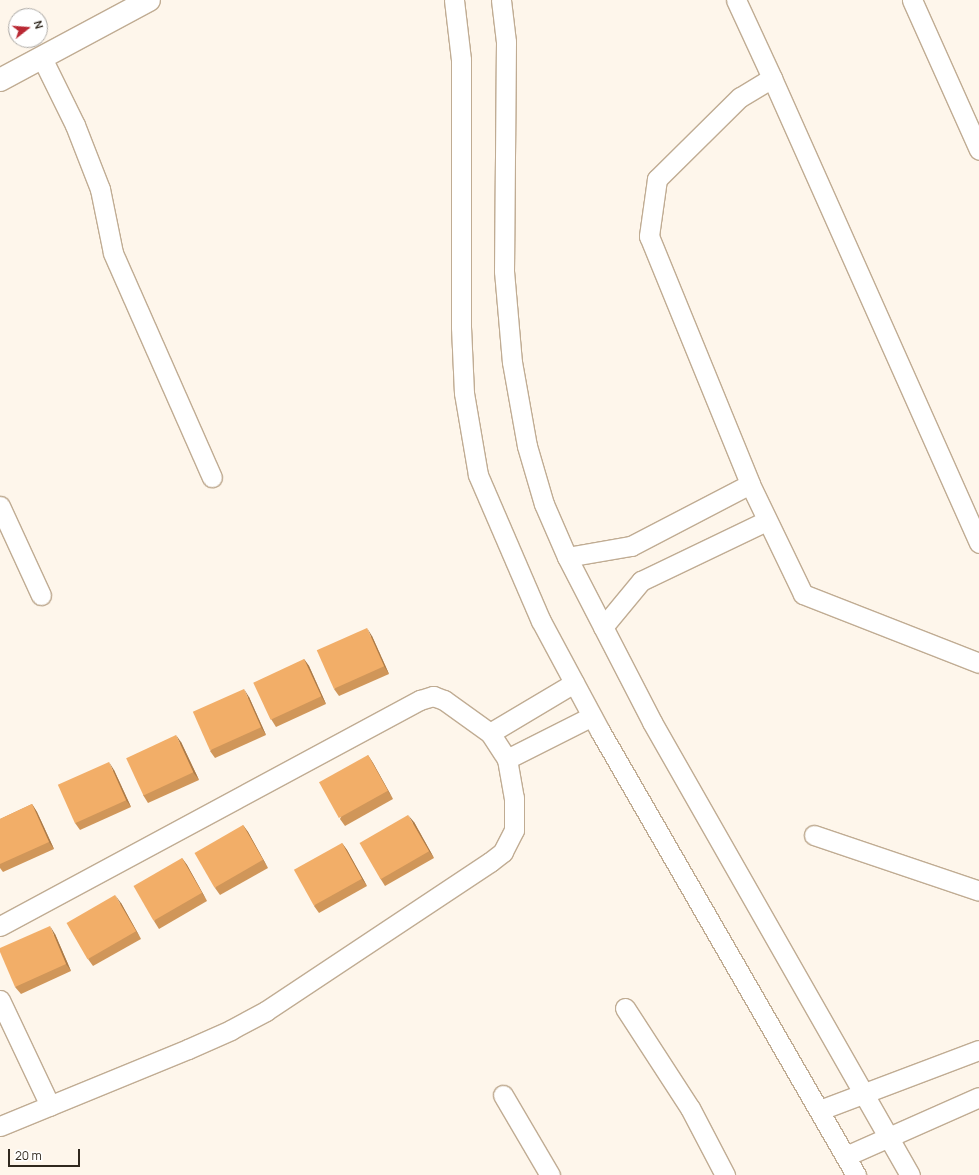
<!DOCTYPE html>
<html>
<head>
<meta charset="utf-8">
<style>
  body { margin:0 }
  #map { position:relative; width:979px; height:1175px; overflow:hidden; background:#fef6eb; font-family:Manrope,sans-serif }
  div>[style] { position:absolute }
  [style*='--x'] { left:calc(var(--x)*1px); top:calc(var(--y)*1px); width:calc(var(--w)*1px); rotate:calc(var(--a)*1deg) }
  .roads { filter:drop-shadow(1px 0 #c0ac93) drop-shadow(-1px 0 #c0ac93) drop-shadow(0 1px #c0ac93) drop-shadow(0 -1px #c0ac93) }
  .street>* { height:19px; margin:-9.5px; padding:0 9.5px; transform-origin:9.5px; border-radius:9.5px; background:#fff }
  .secondary>* { height:22px; margin:-11px; padding:0 11px; transform-origin:11px; border-radius:11px; background:#fff }
  .wall>* { inset:0; background:#d09659 }
  .shaded-wall>* { inset:0; background:#a97a49 }
  .building>* { inset:0; background:#f2ae68; transform-origin:0 0 }
  span { translate:-50% -50%; white-space:nowrap; text-align:center; line-height:1.15; -webkit-text-stroke:3px #fff; paint-order:stroke }
  .north { position:absolute; left:8px; top:8px; width:40px; height:40px; box-sizing:border-box; background:#fff; border:1px solid #aca9a5; border-radius:50%; rotate:73deg; font-size:11px; font-weight:700; line-height:16px; text-align:center; color:#30281e }
  .north::after { content:''; display:block; margin:auto; width:14px; height:18px; background:#b92833; clip-path:polygon(50% 0,100% 100%,50% 72%,0 100%) }
  .scale { position:absolute; left:8px; top:1149px; width:72px; height:18px; box-sizing:border-box; border:2px solid #30281e; border-top:0; padding-left:5px; font-size:12px; line-height:14px; white-space:nowrap; color:#30281e; -webkit-text-stroke:3px #fff; paint-order:stroke }
</style>
</head>
<body>
<div id="map">
  <div class="roads">
    <div class="street">
      <i style="--x:454;--y:0;--w:60;--a:83.3"></i>
      <i style="--x:461;--y:60;--w:267;--a:90"></i>
      <i style="--x:461;--y:327;--w:66;--a:87.4"></i>
      <i style="--x:464;--y:393;--w:83;--a:80.3"></i>
      <i style="--x:478;--y:475;--w:159;--a:66.7"></i>
      <i style="--x:541;--y:621;--w:125;--a:61.8"></i>
      <i style="--x:600;--y:731;--w:513;--a:60.03"></i>
      <i style="--x:501;--y:0;--w:42;--a:83.2"></i>
      <i style="--x:506;--y:42;--w:229;--a:90.5"></i>
      <i style="--x:504;--y:271;--w:91;--a:85"></i>
      <i style="--x:512;--y:362;--w:85;--a:79.9"></i>
      <i style="--x:527;--y:446;--w:60;--a:73.7"></i>
      <i style="--x:544;--y:504;--w:58;--a:66.5"></i>
      <i style="--x:567;--y:557;--w:186;--a:62.7"></i>
      <i style="--x:652;--y:722;--w:521;--a:60.34"></i>
      <i style="--x:736;--y:0;--w:86;--a:65.2"></i>
      <i style="--x:772;--y:78;--w:509;--a:66"></i>
      <i style="--x:912;--y:0;--w:164;--a:65.9"></i>
      <i style="--x:42;--y:58;--w:75;--a:63.8"></i>
      <i style="--x:75;--y:125;--w:69;--a:68.7"></i>
      <i style="--x:100;--y:189;--w:65;--a:78.5"></i>
      <i style="--x:113;--y:253;--w:245;--a:66.2"></i>
      <i style="--x:772;--y:78;--w:37;--a:149"></i>
      <i style="--x:740;--y:97;--w:117;--a:135.3"></i>
      <i style="--x:657;--y:179;--w:58;--a:98"></i>
      <i style="--x:649;--y:236;--w:268;--a:67.8"></i>
      <i style="--x:750;--y:484;--w:122;--a:64.3"></i>
      <i style="--x:803;--y:594;--w:189;--a:21.4"></i>
      <i style="--x:0;--y:506;--w:98;--a:65.3"></i>
      <i style="--x:567;--y:557;--w:65;--a:-9.8"></i>
      <i style="--x:631;--y:546;--w:134;--a:-27.5"></i>
      <i style="--x:603;--y:627;--w:60;--a:-50.4"></i>
      <i style="--x:641;--y:581;--w:139;--a:-25.6"></i>
      <i style="--x:490;--y:733;--w:98;--a:-30.8"></i>
      <i style="--x:507;--y:759;--w:95;--a:-26.8"></i>
      <i style="--x:814;--y:835;--w:174;--a:18.7"></i>
      <i style="--x:0;--y:926;--w:477;--a:-28.3"></i>
      <i style="--x:420;--y:700;--w:14;--a:-17"></i>
      <i style="--x:433;--y:696;--w:12;--a:20"></i>
      <i style="--x:444;--y:700;--w:57;--a:35.7"></i>
      <i style="--x:490;--y:733;--w:31;--a:57"></i>
      <i style="--x:507;--y:759;--w:40;--a:80"></i>
      <i style="--x:514;--y:798;--w:32;--a:90"></i>
      <i style="--x:514;--y:830;--w:25;--a:117"></i>
      <i style="--x:503;--y:852;--w:16;--a:142"></i>
      <i style="--x:490;--y:862;--w:269;--a:146.4"></i>
      <i style="--x:266;--y:1011;--w:40;--a:152"></i>
      <i style="--x:231;--y:1030;--w:47;--a:156.2"></i>
      <i style="--x:188;--y:1049;--w:203;--a:157.7"></i>
      <i style="--x:0;--y:1000;--w:117;--a:64.7"></i>
      <i style="--x:625;--y:1008;--w:119;--a:57"></i>
      <i style="--x:690;--y:1108;--w:76;--a:62.4"></i>
      <i style="--x:503;--y:1095;--w:93;--a:59.6"></i>
      <i style="--x:820;--y:1110;--w:170;--a:-20.7"></i>
      <i style="--x:846;--y:1156;--w:145;--a:-23.9"></i>
    </div>
    <div class="secondary">
      <i style="--x:0;--y:80;--w:169;--a:-28.2"></i>
    </div>
  </div>
  <div class="wall">
    <i style="clip-path:polygon(372px 636px,389px 674px,339px 696px,334px 689px)"></i>
    <i style="clip-path:polygon(304px 659px,309px 666px,326px 704px,276px 727px,271px 719px)"></i>
    <i style="clip-path:polygon(249px 697px,266px 735px,215px 758px,210px 751px)"></i>
    <i style="clip-path:polygon(181px 742px,199px 780px,148px 803px,143px 795px)"></i>
    <i style="clip-path:polygon(368px 755px,373px 763px,393px 799px,345px 826px,340px 819px)"></i>
    <i style="clip-path:polygon(114px 770px,131px 807px,80px 830px,75px 823px)"></i>
    <i style="clip-path:polygon(32px 804px,37px 812px,54px 849px,3px 872px,0 868px,0 819px)"></i>
    <i style="clip-path:polygon(414px 822px,434px 858px,385px 886px,380px 878px)"></i>
    <i style="clip-path:polygon(243px 825px,248px 832px,268px 868px,220px 895px,215px 888px)"></i>
    <i style="clip-path:polygon(342px 843px,347px 850px,367px 886px,319px 913px,314px 906px)"></i>
    <i style="clip-path:polygon(182px 858px,187px 865px,207px 901px,159px 929px,154px 921px)"></i>
    <i style="clip-path:polygon(121px 903px,141px 939px,93px 966px,88px 959px)"></i>
    <i style="clip-path:polygon(55px 934px,71px 971px,21px 994px,15px 987px)"></i>
  </div>
  <div class="shaded-wall">
    <i style="clip-path:polygon(367px 628px,372px 636px,389px 674px,384px 666px)"></i>
    <i style="clip-path:polygon(304px 659px,309px 666px,326px 704px,321px 696px)"></i>
    <i style="clip-path:polygon(244px 689px,249px 697px,266px 735px,261px 727px)"></i>
    <i style="clip-path:polygon(176px 735px,181px 742px,199px 780px,193px 772px)"></i>
    <i style="clip-path:polygon(368px 755px,373px 763px,393px 799px,388px 791px)"></i>
    <i style="clip-path:polygon(109px 762px,114px 770px,131px 807px,126px 800px)"></i>
    <i style="clip-path:polygon(32px 804px,37px 812px,54px 849px,49px 842px)"></i>
    <i style="clip-path:polygon(408px 815px,414px 822px,434px 858px,429px 851px)"></i>
    <i style="clip-path:polygon(243px 825px,248px 832px,268px 868px,263px 860px)"></i>
    <i style="clip-path:polygon(342px 843px,347px 850px,367px 886px,362px 879px)"></i>
    <i style="clip-path:polygon(182px 858px,187px 865px,207px 901px,202px 893px)"></i>
    <i style="clip-path:polygon(115px 895px,121px 903px,141px 939px,136px 931px)"></i>
    <i style="clip-path:polygon(50px 926px,55px 934px,71px 971px,66px 964px)"></i>
  </div>
  <div class="building">
    <i style="left:367px;top:628px;width:42px;height:55px;rotate:66deg"></i>
    <i style="left:304px;top:659px;width:41px;height:56px;rotate:65deg"></i>
    <i style="left:244px;top:689px;width:42px;height:56px;rotate:66deg"></i>
    <i style="left:176px;top:735px;width:41px;height:55px;rotate:65deg"></i>
    <i style="left:368px;top:755px;width:41px;height:56px;rotate:61deg"></i>
    <i style="left:109px;top:762px;width:42px;height:56px;rotate:66deg"></i>
    <i style="clip-path:polygon(32px 804px,49px 842px,0 864px,0 819px)"></i>
    <i style="left:408px;top:815px;width:42px;height:56px;rotate:60deg"></i>
    <i style="left:243px;top:825px;width:40px;height:56px;rotate:60deg"></i>
    <i style="left:342px;top:843px;width:41px;height:55px;rotate:61deg"></i>
    <i style="left:182px;top:858px;width:40px;height:56px;rotate:60deg"></i>
    <i style="left:115px;top:895px;width:42px;height:56px;rotate:60deg"></i>
    <i style="clip-path:polygon(50px 926px,66px 964px,15px 987px,0 952px,0 948px)"></i>
  </div>
  <div class="north">N</div>
  <div class="scale">20 m</div>
</div>
</body>
</html>
